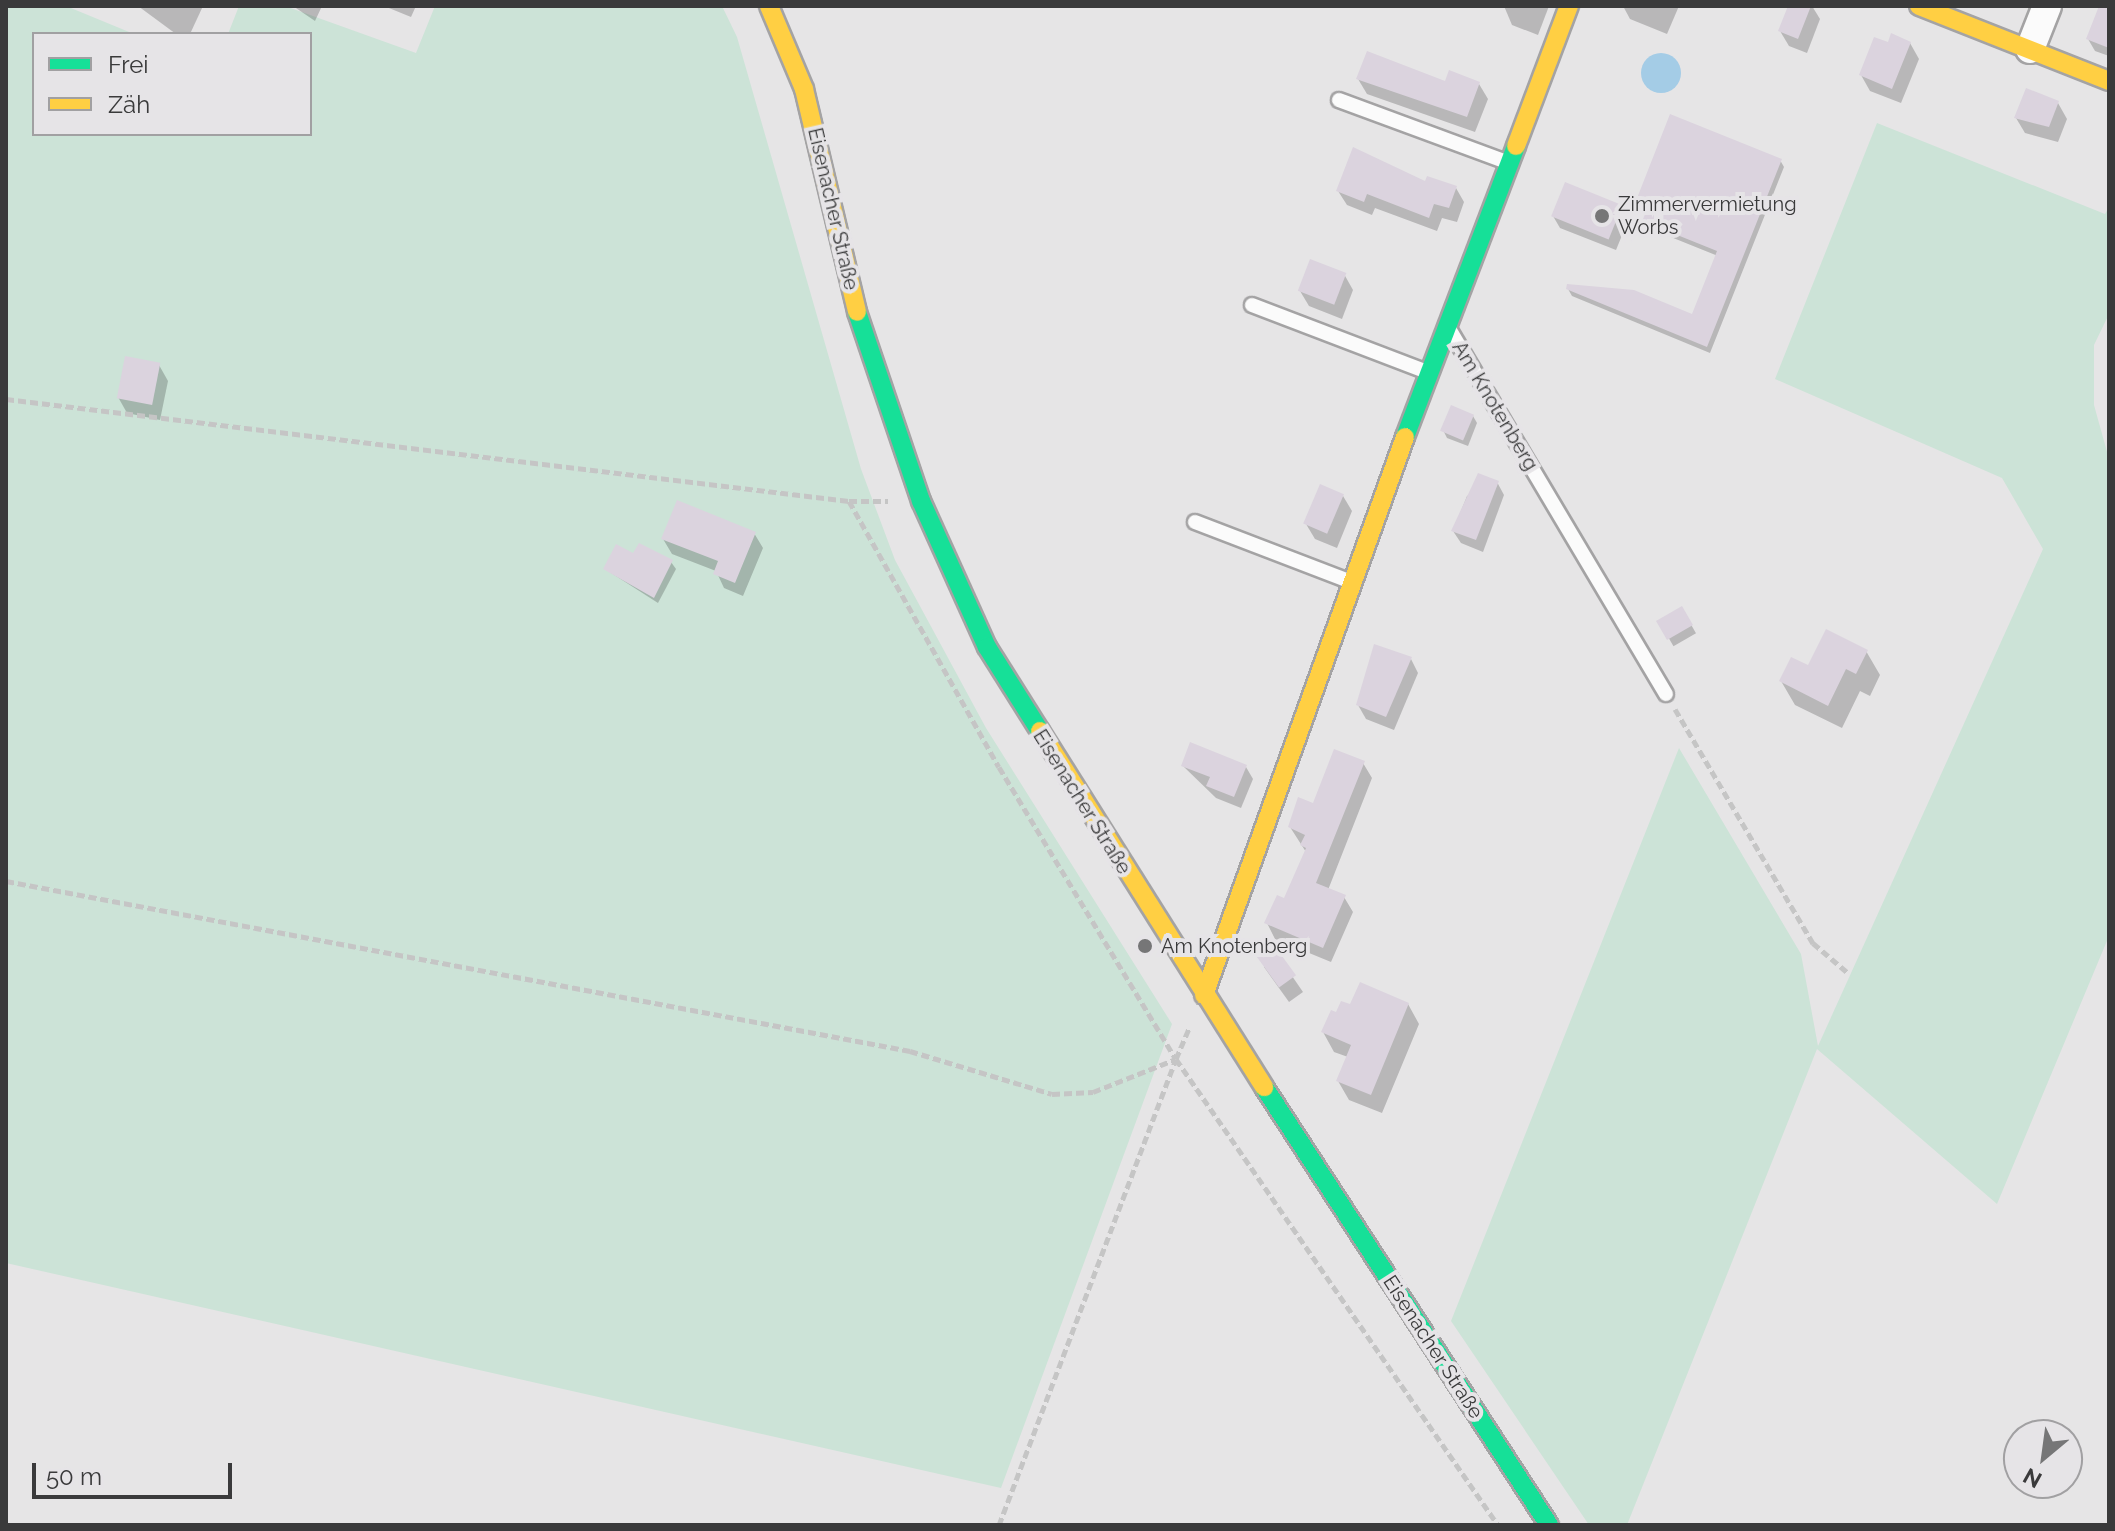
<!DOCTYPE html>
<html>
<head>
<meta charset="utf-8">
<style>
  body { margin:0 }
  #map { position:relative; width:2115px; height:1531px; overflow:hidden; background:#e6e5e6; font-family:Raleway,sans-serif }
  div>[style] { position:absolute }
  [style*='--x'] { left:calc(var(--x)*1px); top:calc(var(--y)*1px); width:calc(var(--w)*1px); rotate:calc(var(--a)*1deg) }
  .green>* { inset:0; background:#cce3d7 }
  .water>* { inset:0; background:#a4cce6 }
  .round { border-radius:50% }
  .shadow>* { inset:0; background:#0003; transform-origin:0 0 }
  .building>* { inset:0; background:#dbd3de; transform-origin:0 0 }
  .path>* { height:5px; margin-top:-2.5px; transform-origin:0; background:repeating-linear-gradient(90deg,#c5c5c5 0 8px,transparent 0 12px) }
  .roads { filter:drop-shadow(2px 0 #a4a3a4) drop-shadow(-2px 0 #a4a3a4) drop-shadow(0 2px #a4a3a4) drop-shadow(0 -2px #a4a3a4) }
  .lane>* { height:14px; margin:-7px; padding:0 7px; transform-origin:7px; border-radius:7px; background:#fbfbfb }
  .street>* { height:28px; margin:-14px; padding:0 14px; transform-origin:14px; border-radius:14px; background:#fbfbfb }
  .fast>* { height:18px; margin:-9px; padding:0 9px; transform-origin:9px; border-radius:9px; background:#16e098 }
  .slow>* { height:18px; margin:-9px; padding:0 9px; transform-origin:9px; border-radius:9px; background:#ffcf43 }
  .dots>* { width:22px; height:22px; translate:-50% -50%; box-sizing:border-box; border:4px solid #e6e4e7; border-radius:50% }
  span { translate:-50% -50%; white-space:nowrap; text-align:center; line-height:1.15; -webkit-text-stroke:8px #e6e4e7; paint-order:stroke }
  .poi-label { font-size:20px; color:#3a3a3b }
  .left { translate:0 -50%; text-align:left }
  .street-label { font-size:20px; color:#3a3a3b }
  .frame { position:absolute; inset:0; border:8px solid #3a3a3b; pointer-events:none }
  .legend { position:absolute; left:32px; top:32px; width:280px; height:104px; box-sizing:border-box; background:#e6e4e7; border:2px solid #a1a0a2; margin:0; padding:10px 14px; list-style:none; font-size:24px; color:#3a3a3b }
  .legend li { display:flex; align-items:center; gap:16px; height:40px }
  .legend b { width:40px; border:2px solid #a1a0a2 }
  .north { position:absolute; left:2003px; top:1419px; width:80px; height:80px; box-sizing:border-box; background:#e6e4e7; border:2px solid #a1a0a2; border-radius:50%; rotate:209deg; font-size:22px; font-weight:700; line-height:32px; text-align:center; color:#3a3a3b }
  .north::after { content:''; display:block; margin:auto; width:28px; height:36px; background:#767677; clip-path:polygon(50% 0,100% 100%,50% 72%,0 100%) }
  .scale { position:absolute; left:32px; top:1463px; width:200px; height:36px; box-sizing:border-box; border:4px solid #3a3a3b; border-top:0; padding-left:10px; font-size:24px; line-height:28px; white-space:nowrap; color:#3a3a3b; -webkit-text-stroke:6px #e6e4e7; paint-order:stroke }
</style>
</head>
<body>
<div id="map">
  <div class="green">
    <i style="clip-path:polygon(6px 6px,66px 6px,134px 34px,34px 34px,34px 134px,310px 134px,310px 34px,228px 34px,239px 6px,285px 6px,416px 53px,435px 6px,722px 6px,737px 37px,861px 469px,895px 560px,986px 728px,1172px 1024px,1001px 1488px,6px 1263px)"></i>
    <i style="clip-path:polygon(1877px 123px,2105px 214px,2109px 207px,2109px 314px,2094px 345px,2094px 405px,2109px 459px,2109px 936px,1997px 1204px,1817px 1049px,1627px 1525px,1589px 1525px,1451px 1321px,1679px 748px,1801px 954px,1818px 1046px,2043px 549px,2002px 478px,1775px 379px)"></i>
  </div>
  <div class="water">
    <i class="round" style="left:1641px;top:53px;width:40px;height:40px"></i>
  </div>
  <div class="shadow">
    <i style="clip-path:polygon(138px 6px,203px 6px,190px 34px,176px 34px)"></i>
    <i style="clip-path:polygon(293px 6px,322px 6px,315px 21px)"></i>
    <i style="clip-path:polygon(384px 6px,416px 6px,411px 17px)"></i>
    <i style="clip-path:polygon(1504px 6px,1549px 6px,1538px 35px,1512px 25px)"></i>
    <i style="clip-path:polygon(1623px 6px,1679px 6px,1667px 34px,1630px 19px)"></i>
    <i style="clip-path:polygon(1790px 6px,1812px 6px,1820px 19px,1807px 53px,1789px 46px,1780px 31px)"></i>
    <i style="clip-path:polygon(2109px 10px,2109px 56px,2095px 51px,2088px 39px)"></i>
    <i style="clip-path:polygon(1910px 43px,1919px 59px,1901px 103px,1870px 91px,1861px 75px,1889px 44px)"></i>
    <i style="clip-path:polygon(1358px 79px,1479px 84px,1488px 99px,1475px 132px,1367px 94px)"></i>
    <i style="clip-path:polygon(2058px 103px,2067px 119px,2058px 142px,2025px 133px,2016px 118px)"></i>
    <i style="clip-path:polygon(1780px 160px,1784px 167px,1710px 353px,1572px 296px,1568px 289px,1693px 317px,1718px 256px,1636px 223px,1632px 216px)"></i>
    <i style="clip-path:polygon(1426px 184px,1456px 188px,1464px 202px,1457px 222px,1442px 218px,1437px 231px,1375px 208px,1372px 215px,1347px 205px,1338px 191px)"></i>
    <i style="clip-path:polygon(1622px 207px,1629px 218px,1616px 250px,1560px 228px,1553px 216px)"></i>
    <i style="clip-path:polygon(1344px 274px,1353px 290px,1342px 319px,1309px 306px,1300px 291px)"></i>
    <i style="clip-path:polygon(159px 365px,168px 381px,160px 420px,127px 413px,118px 397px)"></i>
    <i style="clip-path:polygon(1473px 416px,1477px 423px,1468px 446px,1447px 438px,1443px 430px)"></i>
    <i style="clip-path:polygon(1497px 482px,1504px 495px,1483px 552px,1461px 543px,1453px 531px,1467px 496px)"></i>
    <i style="clip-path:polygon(1343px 496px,1352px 511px,1337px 548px,1315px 539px,1306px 524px)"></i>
    <i style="clip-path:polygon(754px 533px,763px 548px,743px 596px,724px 588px,716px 571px,672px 554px,663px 539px)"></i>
    <i style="clip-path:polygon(671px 562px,676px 569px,658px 603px,605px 569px)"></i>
    <i style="left:1682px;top:609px;width:28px;height:26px;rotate:60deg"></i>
    <i style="clip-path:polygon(1866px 651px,1880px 675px,1870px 696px,1860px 691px,1842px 728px,1795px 705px,1781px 681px)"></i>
    <i style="clip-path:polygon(1411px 659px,1418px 673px,1394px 730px,1366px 719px,1358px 705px)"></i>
    <i style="clip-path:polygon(1363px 763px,1372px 778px,1328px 890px,1344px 897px,1353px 912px,1331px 962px,1275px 939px,1267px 923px,1285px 900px,1306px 852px,1290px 827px)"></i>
    <i style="clip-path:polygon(1183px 766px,1246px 767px,1253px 779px,1241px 808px,1216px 798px)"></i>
    <i style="clip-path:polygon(1268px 941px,1303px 992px,1289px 1002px,1264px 967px)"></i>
    <i style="clip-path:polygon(1408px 1004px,1419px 1024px,1382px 1113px,1349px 1100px,1338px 1081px,1348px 1057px,1334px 1052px,1323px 1032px,1351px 1007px)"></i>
  </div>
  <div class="building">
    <i style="clip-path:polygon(1788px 6px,1811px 6px,1798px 39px,1778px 31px)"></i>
    <i style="clip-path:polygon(2099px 6px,2109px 6px,2109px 48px,2086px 39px)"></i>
    <i style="clip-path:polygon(1891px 33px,1911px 42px,1892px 89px,1859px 75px,1874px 37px,1888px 42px)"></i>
    <i style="clip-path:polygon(1367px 51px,1445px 81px,1449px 70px,1480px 82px,1467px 117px,1356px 79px)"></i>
    <i style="clip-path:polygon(2026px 88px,2059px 101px,2049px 127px,2014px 118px)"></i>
    <i style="clip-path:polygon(1670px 114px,1782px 159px,1707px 347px,1566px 289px,1567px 284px,1634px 290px,1692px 314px,1717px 251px,1630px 216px)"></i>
    <i style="clip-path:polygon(1353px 147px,1425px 181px,1427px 176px,1457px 186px,1449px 208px,1434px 204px,1429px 218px,1367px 194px,1364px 202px,1336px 191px)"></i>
    <i style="left:1565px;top:182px;width:62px;height:37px;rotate:22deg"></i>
    <i style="left:1310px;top:259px;width:39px;height:34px;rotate:21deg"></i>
    <i style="left:125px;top:356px;width:36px;height:43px;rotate:11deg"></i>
    <i style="left:1451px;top:405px;width:25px;height:28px;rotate:23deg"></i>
    <i style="clip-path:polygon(1478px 473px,1499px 481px,1476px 540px,1451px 531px)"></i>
    <i style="left:1320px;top:484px;width:26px;height:43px;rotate:23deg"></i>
    <i style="clip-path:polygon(677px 500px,756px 532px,735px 583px,713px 574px,718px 561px,661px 539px)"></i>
    <i style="clip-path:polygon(639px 543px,673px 560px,654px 598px,603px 569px,616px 544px,633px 553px)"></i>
    <i style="left:1682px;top:606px;width:22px;height:30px;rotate:60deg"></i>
    <i style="clip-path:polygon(1826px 629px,1868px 650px,1856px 674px,1846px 669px,1828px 706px,1779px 681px,1791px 657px,1808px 665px)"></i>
    <i style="clip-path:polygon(1374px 644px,1412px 657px,1386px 717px,1356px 705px)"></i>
    <i style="clip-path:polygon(1190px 742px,1247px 765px,1234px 797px,1206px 786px,1210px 777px,1181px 766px)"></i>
    <i style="clip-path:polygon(1334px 749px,1365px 761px,1316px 883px,1346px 895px,1323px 948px,1264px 923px,1277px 895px,1284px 898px,1306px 848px,1300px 845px,1305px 835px,1288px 827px,1298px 797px,1313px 803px)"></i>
    <i style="left:1269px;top:938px;width:46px;height:21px;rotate:54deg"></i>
    <i style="clip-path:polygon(1360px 982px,1409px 1003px,1371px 1095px,1336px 1081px,1351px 1045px,1321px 1032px,1331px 1010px,1336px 1012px,1341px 1001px,1350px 1004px)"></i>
  </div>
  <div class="path">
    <i style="--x:6;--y:399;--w:849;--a:6.9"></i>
    <i style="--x:849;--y:501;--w:39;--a:0"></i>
    <i style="--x:849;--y:501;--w:305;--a:60.6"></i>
    <i style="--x:999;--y:767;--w:341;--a:58.8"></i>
    <i style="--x:1176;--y:1059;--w:566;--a:55.36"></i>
    <i style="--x:1675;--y:709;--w:272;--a:59.5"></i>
    <i style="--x:1813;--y:943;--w:45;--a:40.5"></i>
    <i style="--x:6;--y:881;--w:920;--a:10.65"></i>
    <i style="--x:910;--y:1051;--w:148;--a:16.8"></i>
    <i style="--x:1052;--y:1094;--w:41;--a:-2.8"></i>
    <i style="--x:1093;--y:1092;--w:89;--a:-21.7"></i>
    <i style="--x:1176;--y:1059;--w:33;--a:-67"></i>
    <i style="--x:999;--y:1525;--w:498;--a:-69.2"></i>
  </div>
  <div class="roads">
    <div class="lane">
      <i style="--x:1339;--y:100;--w:179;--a:20.3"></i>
      <i style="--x:1252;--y:305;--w:187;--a:20.9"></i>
      <i style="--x:1451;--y:332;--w:421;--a:59.3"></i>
      <i style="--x:1195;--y:522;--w:162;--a:21"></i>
    </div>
    <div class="street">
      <i style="--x:2030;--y:49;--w:46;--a:-68.4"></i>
    </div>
    <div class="fast">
      <i style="--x:857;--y:312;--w:200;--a:71.3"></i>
      <i style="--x:921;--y:501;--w:160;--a:65.7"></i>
      <i style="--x:987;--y:647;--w:99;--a:57.8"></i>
      <i style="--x:1405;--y:437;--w:311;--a:-69.1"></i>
      <i style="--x:1264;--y:1087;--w:523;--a:56.95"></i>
    </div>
    <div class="slow">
      <i style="--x:769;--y:6;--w:90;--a:67.1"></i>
      <i style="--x:804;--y:89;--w:229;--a:76.6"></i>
      <i style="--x:1919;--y:6;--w:204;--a:21.5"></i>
      <i style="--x:1516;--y:146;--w:150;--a:-69.3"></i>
      <i style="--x:1040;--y:731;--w:421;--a:57.8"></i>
      <i style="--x:1204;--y:995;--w:593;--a:-70.19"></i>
    </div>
  </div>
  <div class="dots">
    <i style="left:1602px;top:216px;background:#767677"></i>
    <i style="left:1145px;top:946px;background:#767677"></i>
  </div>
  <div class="poi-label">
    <span class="left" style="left:1618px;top:216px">Zimmervermietung<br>Worbs</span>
    <span class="left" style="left:1161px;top:946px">Am Knotenberg</span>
  </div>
  <div class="street-label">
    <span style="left:833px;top:209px;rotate:77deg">Eisenacher Straße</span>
    <span style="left:1495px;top:406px;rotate:59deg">Am Knotenberg</span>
    <span style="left:1082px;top:802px;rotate:58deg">Eisenacher Straße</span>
    <span style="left:1433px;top:1347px;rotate:57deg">Eisenacher Straße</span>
  </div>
  <div class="frame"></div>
  <ul class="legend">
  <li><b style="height:10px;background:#16e098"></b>Frei</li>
  <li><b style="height:10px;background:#ffcf43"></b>Zäh</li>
  </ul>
  <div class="north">N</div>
  <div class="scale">50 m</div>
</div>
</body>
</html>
